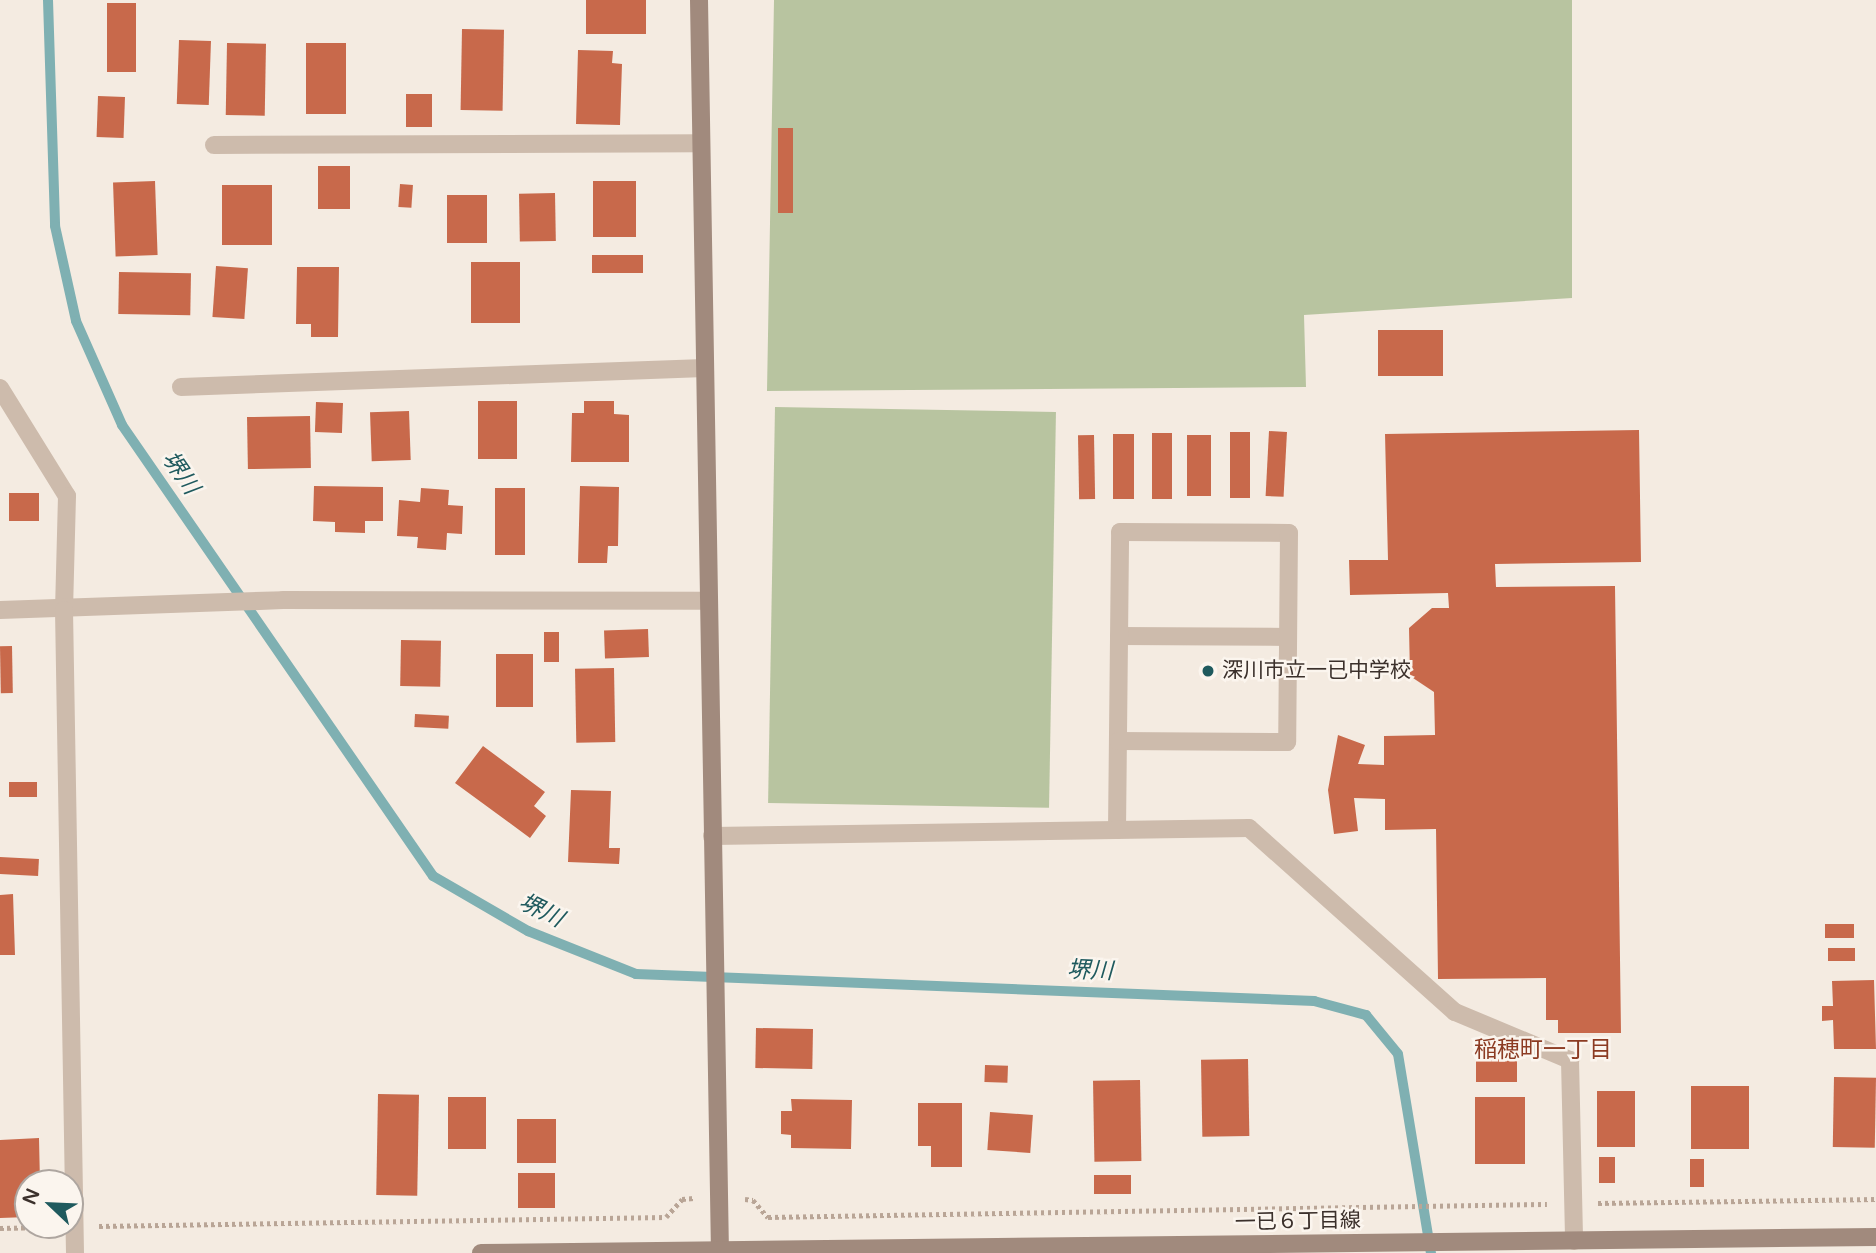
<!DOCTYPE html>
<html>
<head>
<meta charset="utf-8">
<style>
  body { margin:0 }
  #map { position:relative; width:1876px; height:1253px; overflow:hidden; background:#f4ebe1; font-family:"Varela Round","Noto Sans JP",sans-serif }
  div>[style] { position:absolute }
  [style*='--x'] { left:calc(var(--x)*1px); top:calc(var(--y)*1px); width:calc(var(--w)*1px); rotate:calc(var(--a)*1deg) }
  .green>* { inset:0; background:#b8c4a0; transform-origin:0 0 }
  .stream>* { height:10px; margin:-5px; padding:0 5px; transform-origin:5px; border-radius:5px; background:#7fb0b2 }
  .building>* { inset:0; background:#c8694b; transform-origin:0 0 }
  .path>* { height:4.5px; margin-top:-2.25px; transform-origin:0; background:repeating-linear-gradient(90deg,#b9a596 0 3.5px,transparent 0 7px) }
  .lane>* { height:18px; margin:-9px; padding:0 9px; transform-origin:9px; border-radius:9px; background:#cdbbac }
  .street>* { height:18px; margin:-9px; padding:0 9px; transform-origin:9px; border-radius:9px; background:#cdbbac }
  .secondary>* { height:18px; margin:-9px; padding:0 9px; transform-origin:9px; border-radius:9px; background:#a18a7d }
  .dots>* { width:19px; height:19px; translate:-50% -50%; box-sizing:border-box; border:4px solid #fbf5ee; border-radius:50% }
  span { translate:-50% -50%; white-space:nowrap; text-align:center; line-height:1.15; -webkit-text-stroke:5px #fbf5ee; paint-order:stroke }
  .poi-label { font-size:21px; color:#3b302b }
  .left { translate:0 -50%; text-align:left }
  .street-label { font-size:21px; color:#3b302b }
  .water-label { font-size:23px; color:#1f5a5e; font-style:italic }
  .neighbourhood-label { font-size:23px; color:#8c3b22 }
  .north { position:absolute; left:14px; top:1169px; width:70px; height:70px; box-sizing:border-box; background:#fbf5ee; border:2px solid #aea6a0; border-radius:50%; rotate:293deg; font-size:19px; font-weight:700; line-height:28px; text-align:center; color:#3b302b }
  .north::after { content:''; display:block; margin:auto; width:24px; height:32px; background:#1f5a5e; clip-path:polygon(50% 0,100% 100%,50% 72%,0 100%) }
</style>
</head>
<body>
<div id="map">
  <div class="green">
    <i style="clip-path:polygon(774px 0,1572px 0,1572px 298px,1304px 315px,1306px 387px,767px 391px)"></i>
    <i style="left:775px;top:407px;width:281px;height:396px;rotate:1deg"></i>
  </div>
  <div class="stream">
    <i style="--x:48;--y:0;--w:226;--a:88.2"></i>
    <i style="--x:55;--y:226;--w:97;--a:77.5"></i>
    <i style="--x:76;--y:321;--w:114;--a:66.1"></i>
    <i style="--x:122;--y:425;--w:548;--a:55.41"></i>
    <i style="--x:433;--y:876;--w:110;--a:30.1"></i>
    <i style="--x:528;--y:931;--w:116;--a:21.7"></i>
    <i style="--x:636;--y:974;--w:679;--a:2.28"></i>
    <i style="--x:1314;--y:1001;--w:54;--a:15.1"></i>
    <i style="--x:1366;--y:1015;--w:50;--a:50.6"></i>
    <i style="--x:1398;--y:1054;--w:202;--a:80.6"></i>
  </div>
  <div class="building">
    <i style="left:586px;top:0;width:60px;height:34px"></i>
    <i style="left:107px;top:3px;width:29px;height:69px"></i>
    <i style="left:462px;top:29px;width:42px;height:81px;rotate:1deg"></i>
    <i style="left:179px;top:40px;width:32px;height:64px;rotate:2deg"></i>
    <i style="left:227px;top:43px;width:39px;height:72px;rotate:1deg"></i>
    <i style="left:306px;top:43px;width:40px;height:71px"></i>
    <i style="clip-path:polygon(578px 50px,613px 51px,612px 63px,622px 64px,620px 125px,576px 124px)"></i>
    <i style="left:406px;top:94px;width:26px;height:33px"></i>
    <i style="left:98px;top:96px;width:27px;height:41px;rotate:2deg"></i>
    <i style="left:778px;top:128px;width:15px;height:85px"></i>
    <i style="left:318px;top:166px;width:32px;height:43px"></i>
    <i style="left:155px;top:181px;width:74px;height:42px;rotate:88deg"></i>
    <i style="left:593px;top:181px;width:43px;height:56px"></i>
    <i style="left:400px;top:184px;width:13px;height:23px;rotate:4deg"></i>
    <i style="left:222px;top:185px;width:50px;height:60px"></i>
    <i style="left:555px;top:193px;width:48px;height:36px;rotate:89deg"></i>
    <i style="left:487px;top:195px;width:48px;height:40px;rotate:90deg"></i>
    <i style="left:592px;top:255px;width:51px;height:18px"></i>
    <i style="left:471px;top:262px;width:49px;height:61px"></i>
    <i style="left:216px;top:266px;width:32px;height:51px;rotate:4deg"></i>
    <i style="clip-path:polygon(297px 267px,339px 267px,338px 337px,311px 337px,311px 324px,296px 324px)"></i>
    <i style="left:119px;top:272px;width:72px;height:42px;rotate:1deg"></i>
    <i style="left:1443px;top:330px;width:46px;height:65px;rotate:90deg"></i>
    <i style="left:478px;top:401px;width:39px;height:58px"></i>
    <i style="clip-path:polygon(584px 401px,614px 401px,614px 414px,629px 415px,629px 462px,571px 462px,572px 413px,584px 413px)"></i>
    <i style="left:316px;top:402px;width:27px;height:30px;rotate:2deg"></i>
    <i style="left:409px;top:411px;width:49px;height:39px;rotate:88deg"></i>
    <i style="left:310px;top:416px;width:52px;height:63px;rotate:89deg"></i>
    <i style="clip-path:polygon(1639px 430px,1641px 562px,1495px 564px,1496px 587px,1615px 586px,1621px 1033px,1558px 1033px,1558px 1020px,1546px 1020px,1546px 978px,1438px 979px,1436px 829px,1385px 830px,1385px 799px,1354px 798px,1358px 831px,1334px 834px,1328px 790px,1338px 735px,1365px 745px,1358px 764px,1384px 765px,1384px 736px,1435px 735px,1434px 692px,1410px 676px,1409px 628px,1432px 608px,1449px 608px,1448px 593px,1350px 595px,1349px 560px,1388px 560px,1385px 434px)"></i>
    <i style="left:1269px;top:431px;width:18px;height:65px;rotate:3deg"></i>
    <i style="left:1230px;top:432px;width:20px;height:66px"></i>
    <i style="left:1152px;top:433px;width:20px;height:66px"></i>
    <i style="left:1113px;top:434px;width:21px;height:65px"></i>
    <i style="left:1094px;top:435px;width:64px;height:16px;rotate:89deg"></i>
    <i style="left:1187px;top:435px;width:24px;height:61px"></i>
    <i style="clip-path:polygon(314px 486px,383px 487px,383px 521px,365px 521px,365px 533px,335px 532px,335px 522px,313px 521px)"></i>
    <i style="clip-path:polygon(580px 486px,619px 487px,618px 546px,608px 546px,607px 563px,578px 563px)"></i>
    <i style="clip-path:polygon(421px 488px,449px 490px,448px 505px,463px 506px,462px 534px,447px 533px,446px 550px,417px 548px,418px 537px,397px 536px,399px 500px,420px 502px)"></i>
    <i style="left:495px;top:488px;width:30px;height:67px"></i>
    <i style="left:39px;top:493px;width:28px;height:30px;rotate:90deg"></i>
    <i style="left:648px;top:629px;width:28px;height:44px;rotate:88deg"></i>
    <i style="left:544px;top:632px;width:15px;height:30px"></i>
    <i style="left:401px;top:640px;width:40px;height:46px;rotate:1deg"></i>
    <i style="left:12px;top:646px;width:47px;height:12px;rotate:89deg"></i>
    <i style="left:496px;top:654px;width:37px;height:53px"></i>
    <i style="left:614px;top:668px;width:74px;height:39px;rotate:89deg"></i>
    <i style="left:415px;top:714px;width:34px;height:13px;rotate:3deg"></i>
    <i style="clip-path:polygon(483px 746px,545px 792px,534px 806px,546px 816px,530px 838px,455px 783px)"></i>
    <i style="left:9px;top:782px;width:28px;height:15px"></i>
    <i style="clip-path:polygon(571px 790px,611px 791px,609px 848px,620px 848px,619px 864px,568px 862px)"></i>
    <i style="left:0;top:857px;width:39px;height:17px;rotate:3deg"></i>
    <i style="clip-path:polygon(13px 894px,15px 955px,0 955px,0 895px)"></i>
    <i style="left:1825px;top:924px;width:29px;height:14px"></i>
    <i style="left:1828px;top:948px;width:27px;height:13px"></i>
    <i style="clip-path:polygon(1874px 980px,1876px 1049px,1834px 1049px,1833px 1020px,1822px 1021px,1822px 1006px,1833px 1006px,1832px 981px)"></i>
    <i style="left:756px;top:1028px;width:57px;height:40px;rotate:1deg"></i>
    <i style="left:1476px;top:1055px;width:41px;height:27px"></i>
    <i style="left:1248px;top:1059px;width:77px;height:47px;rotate:89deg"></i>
    <i style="left:985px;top:1065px;width:23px;height:17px;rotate:2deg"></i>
    <i style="left:1834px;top:1077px;width:42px;height:70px;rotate:1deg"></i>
    <i style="left:1140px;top:1080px;width:81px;height:47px;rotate:89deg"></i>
    <i style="left:1749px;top:1086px;width:63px;height:58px;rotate:90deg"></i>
    <i style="left:1597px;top:1091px;width:38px;height:56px"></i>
    <i style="left:378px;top:1094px;width:41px;height:101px;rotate:1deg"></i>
    <i style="left:448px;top:1097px;width:38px;height:52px"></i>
    <i style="left:1475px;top:1097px;width:50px;height:67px"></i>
    <i style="clip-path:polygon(791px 1099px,852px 1100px,851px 1149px,791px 1148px,791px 1135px,781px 1134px,781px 1111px,792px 1111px)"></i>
    <i style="clip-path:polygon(918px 1103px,962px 1103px,962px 1167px,931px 1167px,931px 1146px,918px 1146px)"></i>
    <i style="left:990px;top:1112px;width:43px;height:38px;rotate:4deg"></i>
    <i style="left:517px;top:1119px;width:39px;height:44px"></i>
    <i style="clip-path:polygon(39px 1138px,40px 1183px,28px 1183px,28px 1217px,0 1218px,0 1140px)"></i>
    <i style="left:1599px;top:1157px;width:16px;height:26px"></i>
    <i style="left:1690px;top:1159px;width:14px;height:28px"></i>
    <i style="left:518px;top:1173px;width:37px;height:35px"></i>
    <i style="left:1094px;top:1175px;width:37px;height:19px"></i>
  </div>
  <div class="path">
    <i style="--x:745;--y:1199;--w:8;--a:7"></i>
    <i style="--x:753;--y:1200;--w:23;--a:49"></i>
    <i style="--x:768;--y:1217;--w:779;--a:-0.96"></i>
    <i style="--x:1598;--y:1203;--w:278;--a:-0.8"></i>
    <i style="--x:99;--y:1226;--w:567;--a:-0.91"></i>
    <i style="--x:666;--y:1217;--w:24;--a:-48"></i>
    <i style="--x:682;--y:1199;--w:12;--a:-5"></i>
    <i style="--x:0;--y:1228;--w:48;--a:-1.2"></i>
  </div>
  <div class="lane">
    <i style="--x:214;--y:145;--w:487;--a:-0.2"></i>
    <i style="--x:0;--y:388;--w:127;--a:58.2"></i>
    <i style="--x:67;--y:496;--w:114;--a:91.5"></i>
    <i style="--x:1119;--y:636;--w:169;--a:0.3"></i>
    <i style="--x:1117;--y:830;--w:298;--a:-89.4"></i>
    <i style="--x:1120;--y:532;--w:169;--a:0.3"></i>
    <i style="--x:1289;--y:533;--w:209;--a:90.5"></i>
    <i style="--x:1287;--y:742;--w:169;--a:-179.7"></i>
    <i style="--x:712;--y:836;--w:537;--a:-0.85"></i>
    <i style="--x:1249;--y:828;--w:276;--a:41.8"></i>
    <i style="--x:1455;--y:1012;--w:125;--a:22.7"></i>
    <i style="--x:1570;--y:1060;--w:181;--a:88.7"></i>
  </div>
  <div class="street">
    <i style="--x:181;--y:387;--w:524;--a:-2.08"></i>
    <i style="--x:0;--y:610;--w:283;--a:-2"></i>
    <i style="--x:283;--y:600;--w:425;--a:0.1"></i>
    <i style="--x:64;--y:610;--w:643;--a:89.02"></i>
  </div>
  <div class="secondary">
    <i style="--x:699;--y:0;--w:1253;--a:89.04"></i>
    <i style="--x:481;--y:1253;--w:1395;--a:-0.66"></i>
  </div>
  <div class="dots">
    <i style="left:1208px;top:671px;background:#1f5a5e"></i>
  </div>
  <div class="poi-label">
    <span class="left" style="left:1222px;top:671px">深川市立一已中学校</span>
  </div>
  <div class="street-label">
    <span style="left:1298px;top:1222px;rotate:-1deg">一已６丁目線</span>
  </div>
  <div class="water-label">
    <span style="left:180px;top:473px;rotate:55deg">堺川</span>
    <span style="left:541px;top:911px;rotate:26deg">堺川</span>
    <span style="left:1090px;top:971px;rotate:2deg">堺川</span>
  </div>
  <div class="neighbourhood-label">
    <span style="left:1543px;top:1050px">稲穂町一丁目</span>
  </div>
  <div class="north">N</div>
</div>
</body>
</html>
